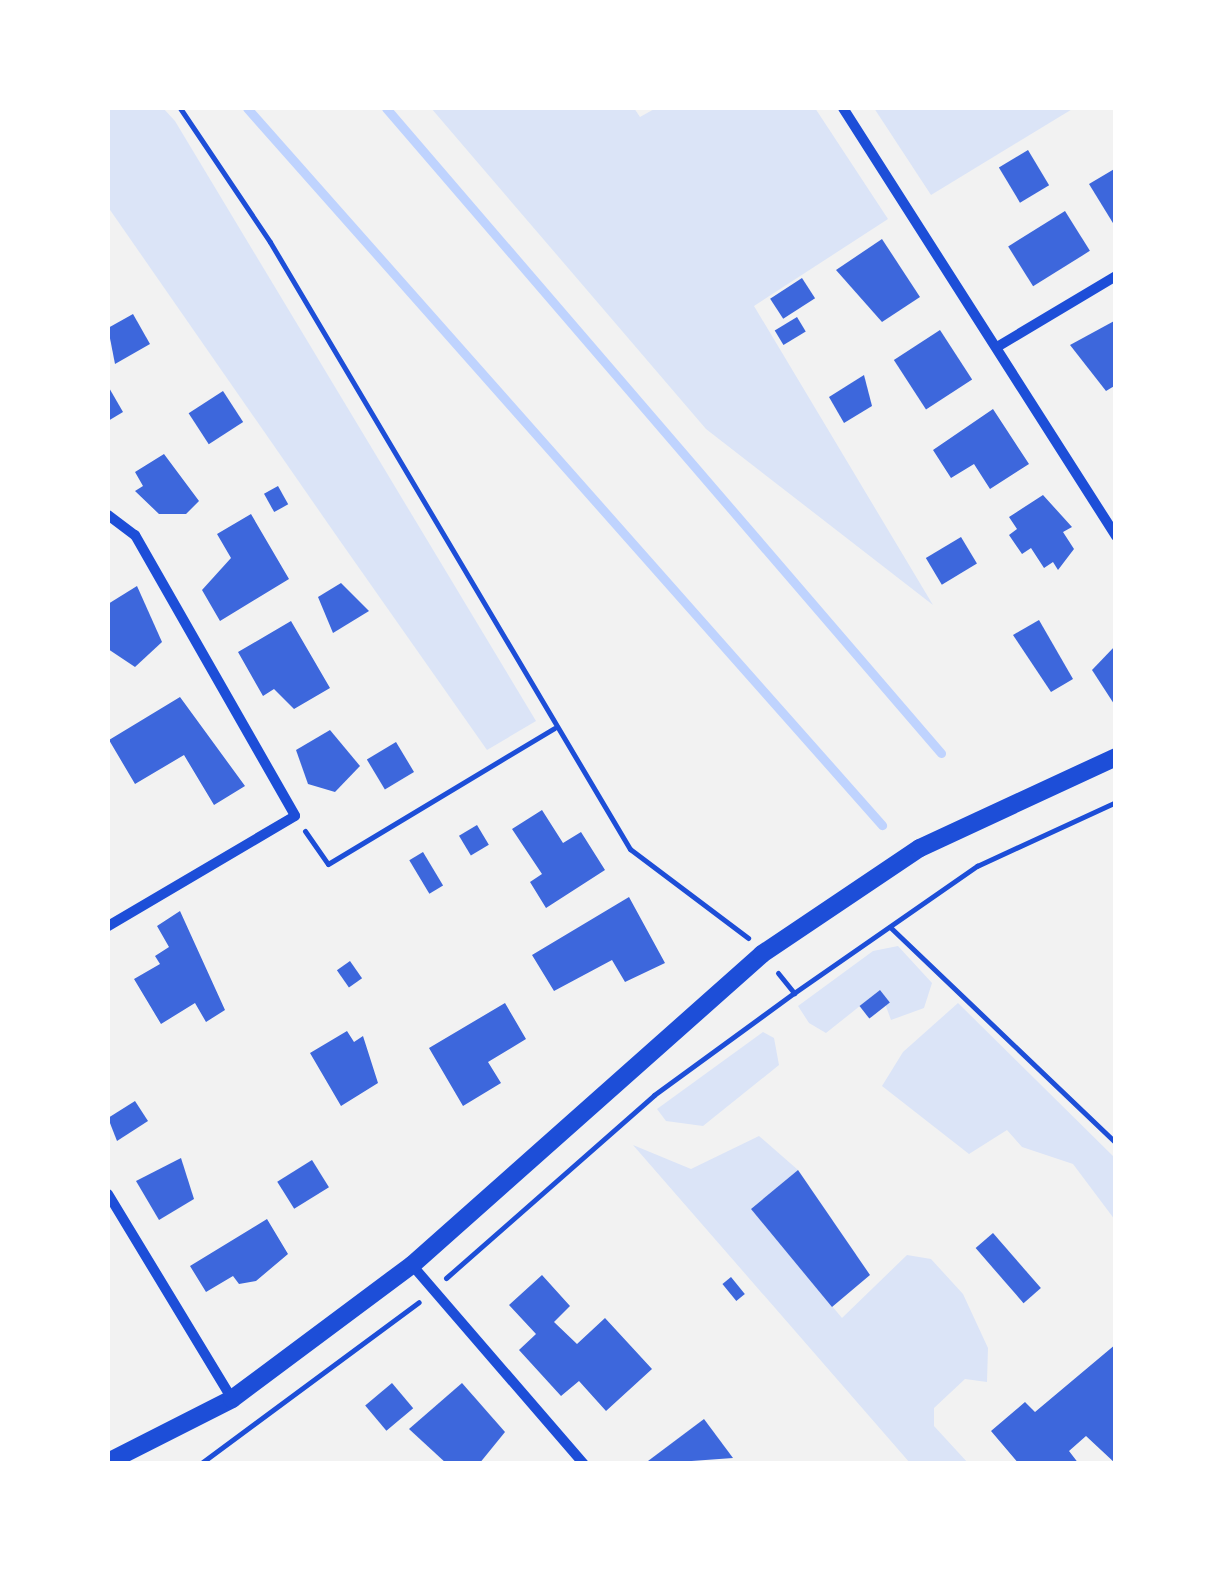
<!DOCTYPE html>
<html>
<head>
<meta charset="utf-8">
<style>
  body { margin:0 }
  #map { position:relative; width:1223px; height:1571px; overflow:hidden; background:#f2f2f2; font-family:Karla,sans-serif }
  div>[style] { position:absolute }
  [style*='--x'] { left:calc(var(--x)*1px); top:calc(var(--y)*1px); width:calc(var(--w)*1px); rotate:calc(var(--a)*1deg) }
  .green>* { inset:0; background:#dbe4f7 }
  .stream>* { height:9px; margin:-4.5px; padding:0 4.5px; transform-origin:4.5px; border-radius:4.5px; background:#bfd3fe }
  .building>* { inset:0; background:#3d67dc; transform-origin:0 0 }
  .path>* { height:5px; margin:-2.5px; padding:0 2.5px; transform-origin:2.5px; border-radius:2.5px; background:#1d4ed8 }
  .minor>* { height:10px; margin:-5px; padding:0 5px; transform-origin:5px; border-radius:5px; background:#1d4ed8 }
  .tertiary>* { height:18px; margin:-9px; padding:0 9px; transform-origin:9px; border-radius:9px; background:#1d4ed8 }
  span { translate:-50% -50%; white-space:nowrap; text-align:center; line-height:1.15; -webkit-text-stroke:9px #fff; paint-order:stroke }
  .frame { position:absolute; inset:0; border:110px solid #fff; pointer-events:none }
</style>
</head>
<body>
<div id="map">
  <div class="green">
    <i style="clip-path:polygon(108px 108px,163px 108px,175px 121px,536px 721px,487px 750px,338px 538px,108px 207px)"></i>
    <i style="clip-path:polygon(431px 108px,634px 108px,640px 117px,656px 108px,815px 108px,888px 219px,754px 306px,933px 605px,706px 429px)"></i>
    <i style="clip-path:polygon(874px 108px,1074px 108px,931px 195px)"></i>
    <i style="clip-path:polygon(898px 946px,932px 983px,924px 1008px,891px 1020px,880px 990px,826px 1033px,809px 1023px,798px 1006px,873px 951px)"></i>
    <i style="clip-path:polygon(958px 1003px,1115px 1158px,1115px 1220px,1073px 1164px,1022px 1147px,1007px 1130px,969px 1154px,882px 1086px,903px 1052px)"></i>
    <i style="clip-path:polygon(763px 1032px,774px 1038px,779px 1065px,703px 1126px,666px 1121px,657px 1109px)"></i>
    <i style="clip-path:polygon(759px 1136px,798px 1170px,751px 1209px,842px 1318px,907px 1255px,931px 1259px,963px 1294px,988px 1348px,987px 1382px,965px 1379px,934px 1408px,934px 1426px,968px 1463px,910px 1463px,633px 1145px,691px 1169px)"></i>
  </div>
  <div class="stream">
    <i style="--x:247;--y:108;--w:958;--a:48.47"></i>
    <i style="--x:386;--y:108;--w:851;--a:49.29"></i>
  </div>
  <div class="building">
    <i style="left:1028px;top:150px;width:41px;height:34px;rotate:59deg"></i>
    <i style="clip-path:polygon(1116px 168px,1116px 228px,1089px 184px)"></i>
    <i style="left:1065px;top:211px;width:47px;height:67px;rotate:58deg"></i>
    <i style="clip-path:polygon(882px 239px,920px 297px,882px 322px,836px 270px)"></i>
    <i style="left:802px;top:278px;width:24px;height:38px;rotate:57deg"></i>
    <i style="clip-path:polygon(133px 314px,150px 344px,115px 364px,108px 328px)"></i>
    <i style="left:797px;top:317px;width:17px;height:26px;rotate:59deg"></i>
    <i style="clip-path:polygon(1116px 320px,1116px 385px,1106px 391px,1070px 345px)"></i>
    <i style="left:940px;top:330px;width:59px;height:55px;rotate:57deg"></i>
    <i style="clip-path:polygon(864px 375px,872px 406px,844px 423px,829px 397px)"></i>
    <i style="clip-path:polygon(108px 386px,123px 412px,108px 421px)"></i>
    <i style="left:223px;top:391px;width:37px;height:41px;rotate:57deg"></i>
    <i style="clip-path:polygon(993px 409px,1029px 464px,990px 489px,974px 464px,951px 478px,933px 450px)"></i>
    <i style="clip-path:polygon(164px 454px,199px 501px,186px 514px,159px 514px,135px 491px,143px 486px,135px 472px)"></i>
    <i style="left:278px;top:486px;width:21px;height:16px;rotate:61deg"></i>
    <i style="clip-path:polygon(1043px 495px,1072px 527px,1063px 532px,1074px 549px,1058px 570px,1053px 562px,1044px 568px,1031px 548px,1022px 554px,1009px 535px,1017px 529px,1009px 517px)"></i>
    <i style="clip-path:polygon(251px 514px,289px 579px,220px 621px,202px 590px,231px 558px,217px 534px)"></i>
    <i style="left:961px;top:537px;width:31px;height:41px;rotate:59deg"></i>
    <i style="clip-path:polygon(341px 583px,369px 611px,333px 633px,318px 597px)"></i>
    <i style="clip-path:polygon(137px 586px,162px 642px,135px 667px,108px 649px,108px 604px)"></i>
    <i style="clip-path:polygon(1039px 620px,1073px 679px,1051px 692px,1013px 635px)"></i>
    <i style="clip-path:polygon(291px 621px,330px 688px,294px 709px,274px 689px,263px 696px,238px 652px)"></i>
    <i style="clip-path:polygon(1116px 645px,1116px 707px,1092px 670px)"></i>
    <i style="clip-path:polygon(180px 697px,245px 786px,214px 805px,184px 755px,135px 784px,109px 740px)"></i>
    <i style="clip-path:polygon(330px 730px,360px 766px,335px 792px,308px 784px,296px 750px)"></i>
    <i style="left:396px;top:742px;width:35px;height:34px;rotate:59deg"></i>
    <i style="clip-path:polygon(542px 810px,563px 843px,581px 832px,605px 870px,546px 908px,530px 882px,542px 874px,512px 829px)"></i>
    <i style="left:477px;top:825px;width:23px;height:21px;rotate:59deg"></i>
    <i style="left:423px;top:852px;width:39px;height:16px;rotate:59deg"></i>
    <i style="clip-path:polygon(629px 897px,665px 963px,625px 982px,612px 960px,554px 991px,532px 955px)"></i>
    <i style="clip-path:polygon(180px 911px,225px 1010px,206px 1022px,195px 1003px,161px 1024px,134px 979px,160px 964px,155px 956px,169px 947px,157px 926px)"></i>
    <i style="left:350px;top:961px;width:21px;height:16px;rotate:55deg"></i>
    <i style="left:880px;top:990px;width:16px;height:26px;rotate:52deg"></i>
    <i style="clip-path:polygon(505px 1003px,526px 1039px,488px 1062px,501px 1083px,463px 1106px,429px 1048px)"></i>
    <i style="clip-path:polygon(347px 1031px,354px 1042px,363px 1036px,378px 1083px,341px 1106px,310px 1053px)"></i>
    <i style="clip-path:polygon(135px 1101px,148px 1121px,117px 1141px,108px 1118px)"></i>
    <i style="clip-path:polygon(181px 1158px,194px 1199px,159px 1220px,136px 1181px)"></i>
    <i style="left:312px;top:1160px;width:32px;height:41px;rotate:58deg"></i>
    <i style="clip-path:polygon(798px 1170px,870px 1275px,832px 1307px,751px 1209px)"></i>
    <i style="clip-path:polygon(267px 1219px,288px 1254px,256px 1281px,239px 1284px,233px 1276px,206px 1292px,190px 1266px)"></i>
    <i style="left:993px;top:1233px;width:73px;height:23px;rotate:49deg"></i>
    <i style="clip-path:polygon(542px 1275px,570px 1306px,554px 1322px,577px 1344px,605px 1318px,652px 1369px,606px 1411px,579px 1381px,561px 1396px,519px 1350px,536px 1334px,509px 1305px)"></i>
    <i style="left:731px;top:1277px;width:22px;height:11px;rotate:51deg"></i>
    <i style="clip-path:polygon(1116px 1344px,1116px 1464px,1086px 1436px,1069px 1451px,1079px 1464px,1019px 1464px,991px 1431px,1025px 1402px,1035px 1412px)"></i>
    <i style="left:392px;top:1383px;width:33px;height:35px;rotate:50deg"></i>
    <i style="clip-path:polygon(462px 1383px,505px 1432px,479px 1464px,447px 1464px,409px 1429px)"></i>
    <i style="clip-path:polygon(704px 1419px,733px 1458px,650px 1464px,648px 1461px)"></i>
  </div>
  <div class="path">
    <i style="--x:180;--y:108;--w:161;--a:56.1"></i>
    <i style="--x:270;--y:242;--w:706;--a:59.33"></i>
    <i style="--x:630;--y:849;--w:148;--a:37"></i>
    <i style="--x:305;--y:831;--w:40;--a:55.1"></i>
    <i style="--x:328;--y:864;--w:264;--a:-31"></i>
    <i style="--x:890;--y:927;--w:313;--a:43.7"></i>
    <i style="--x:778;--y:973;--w:26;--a:51"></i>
    <i style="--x:446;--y:1278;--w:277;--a:-41.3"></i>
    <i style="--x:654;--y:1095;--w:173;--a:-36.1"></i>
    <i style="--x:794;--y:993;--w:223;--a:-34.8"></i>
    <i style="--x:977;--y:866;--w:153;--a:-24.7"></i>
    <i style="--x:200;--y:1464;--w:272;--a:-36.5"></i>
  </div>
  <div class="minor">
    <i style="--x:843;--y:108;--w:508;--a:57.47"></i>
    <i style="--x:997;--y:347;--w:139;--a:-30.8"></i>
    <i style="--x:108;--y:515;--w:34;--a:37"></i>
    <i style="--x:135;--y:535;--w:323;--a:60.3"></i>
    <i style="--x:295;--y:816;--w:217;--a:149.5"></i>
    <i style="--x:108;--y:1194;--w:240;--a:58.8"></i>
    <i style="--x:412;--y:1265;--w:263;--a:49.2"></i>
  </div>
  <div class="tertiary">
    <i style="--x:108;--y:1462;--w:139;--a:-26.9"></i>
    <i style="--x:232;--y:1399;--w:224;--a:-36.7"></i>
    <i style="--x:412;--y:1265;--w:468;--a:-41.6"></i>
    <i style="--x:762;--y:954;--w:190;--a:-33.9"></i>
    <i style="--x:920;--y:848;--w:216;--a:-24.9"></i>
  </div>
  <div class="frame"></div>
</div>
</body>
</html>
